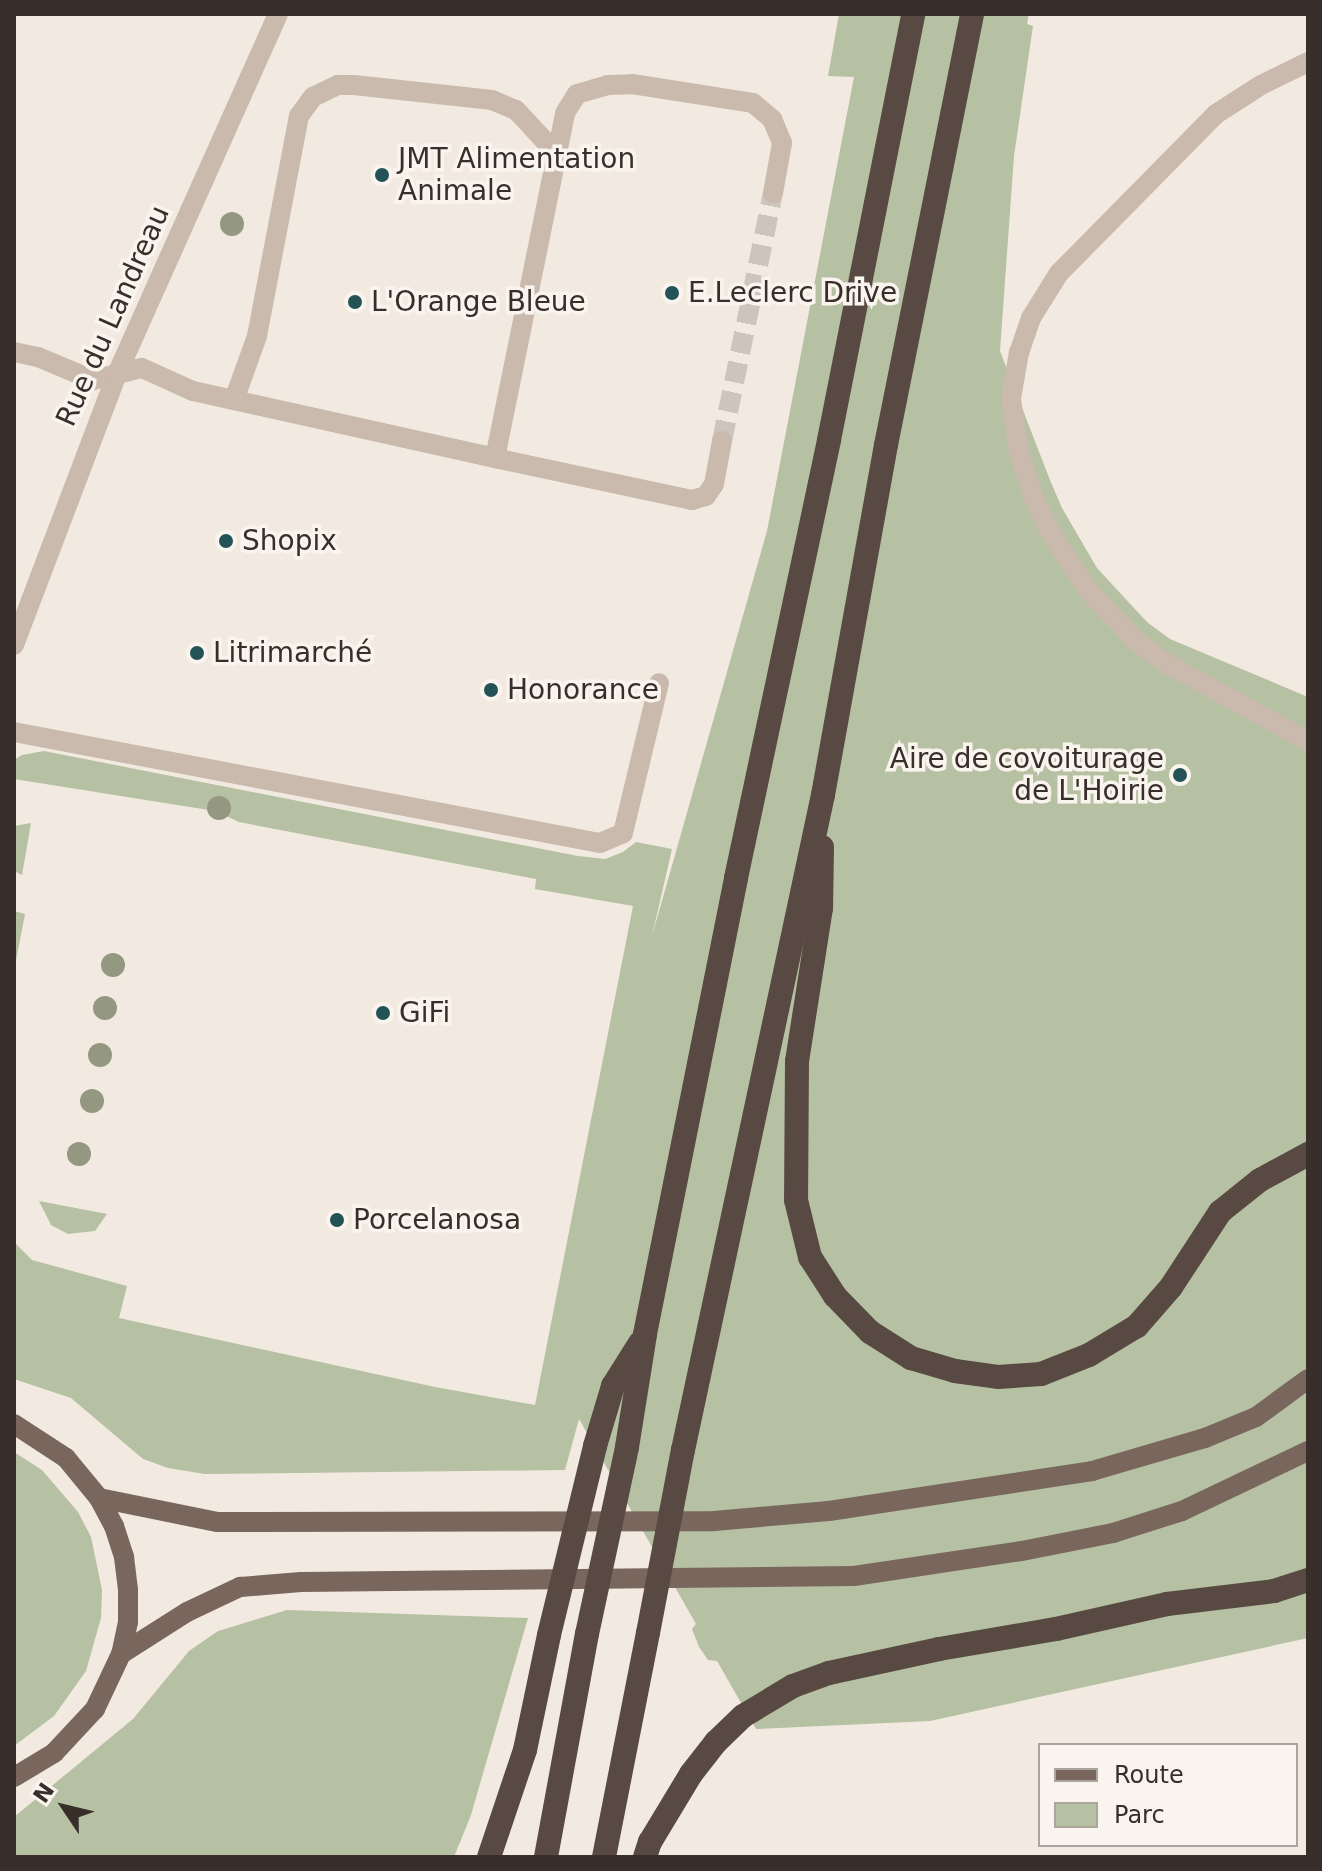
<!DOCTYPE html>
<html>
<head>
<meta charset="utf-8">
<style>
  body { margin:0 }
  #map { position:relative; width:1322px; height:1871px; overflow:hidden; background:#f2eae1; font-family:"DejaVu Sans",sans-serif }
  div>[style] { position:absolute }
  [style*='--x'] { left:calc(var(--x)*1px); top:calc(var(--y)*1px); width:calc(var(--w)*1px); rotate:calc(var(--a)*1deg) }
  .green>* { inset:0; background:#b6c0a2 }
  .minor-tunnel>* { height:20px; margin-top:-10px; transform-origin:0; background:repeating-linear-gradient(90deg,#cdc5bd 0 20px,transparent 0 30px) }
  .minor>* { height:20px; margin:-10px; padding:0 10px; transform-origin:10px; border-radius:10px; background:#c9baad }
  .major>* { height:20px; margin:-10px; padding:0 10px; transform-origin:10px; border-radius:10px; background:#79675e }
  .highway>* { height:24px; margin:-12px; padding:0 12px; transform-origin:12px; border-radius:12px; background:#584a43 }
  .highway-bridge>* { height:24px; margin:-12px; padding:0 12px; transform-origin:12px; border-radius:12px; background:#584a43 }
  .trees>* { width:24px; height:24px; margin:-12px; border-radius:50%; background:#949880 }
  .dots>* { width:22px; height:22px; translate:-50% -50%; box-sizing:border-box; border:4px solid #f9f4ed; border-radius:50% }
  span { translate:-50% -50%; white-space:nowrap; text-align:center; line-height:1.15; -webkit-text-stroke:7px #f9f4ed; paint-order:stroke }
  .poi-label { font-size:28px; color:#382f2b }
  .left { translate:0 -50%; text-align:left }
  .right { translate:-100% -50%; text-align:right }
  .street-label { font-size:28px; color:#382f2b }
  .frame { position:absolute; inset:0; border:16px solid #382f2b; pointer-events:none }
  .legend { position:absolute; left:1038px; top:1743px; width:260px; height:104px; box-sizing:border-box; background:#f9f4ed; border:2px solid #aca59f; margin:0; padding:10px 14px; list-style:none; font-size:24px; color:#382f2b }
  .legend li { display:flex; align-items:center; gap:16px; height:40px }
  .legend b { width:40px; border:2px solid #aca59f }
  .north { position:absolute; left:24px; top:1767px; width:80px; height:80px; -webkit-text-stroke:6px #f9f4ed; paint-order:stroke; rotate:305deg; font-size:22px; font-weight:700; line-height:32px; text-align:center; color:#382f2b }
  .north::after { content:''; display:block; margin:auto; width:28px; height:36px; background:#382f2b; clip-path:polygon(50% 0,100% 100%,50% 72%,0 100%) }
</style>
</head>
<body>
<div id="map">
  <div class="green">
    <i style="clip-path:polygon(839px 14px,1029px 14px,1027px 24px,1033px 26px,1014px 156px,1000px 351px,1050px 480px,1062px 508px,1097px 568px,1147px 622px,1170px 639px,1308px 697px,1308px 1638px,930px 1721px,756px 1729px,717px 1661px,708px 1660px,699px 1647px,692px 1629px,696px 1624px,579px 1419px,565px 1470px,205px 1474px,168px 1468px,143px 1459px,71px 1398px,14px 1379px,14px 1242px,32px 1260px,127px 1286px,119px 1318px,435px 1387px,535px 1405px,633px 906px,535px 889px,536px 879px,239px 822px,215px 811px,14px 779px,14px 760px,22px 755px,44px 751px,578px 856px,605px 859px,623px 852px,636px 842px,672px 849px,652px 936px,767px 531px,854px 77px,828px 76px)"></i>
    <i style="clip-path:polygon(31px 823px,22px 875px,14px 871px,14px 826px)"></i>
    <i style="clip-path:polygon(14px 911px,25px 914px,14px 971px)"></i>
    <i style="clip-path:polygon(39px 1201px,107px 1214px,95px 1231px,68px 1234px,51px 1225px)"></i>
    <i style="clip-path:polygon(14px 1452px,42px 1470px,78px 1512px,91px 1537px,102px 1590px,101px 1618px,86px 1671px,54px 1716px,14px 1746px)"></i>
    <i style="clip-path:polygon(287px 1610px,528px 1618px,471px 1815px,454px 1857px,14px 1857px,14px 1817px,133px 1719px,189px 1651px,218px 1631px)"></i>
  </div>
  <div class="minor-tunnel">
    <i style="--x:722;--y:441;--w:253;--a:-78.4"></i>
  </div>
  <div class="minor">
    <i style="--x:1308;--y:62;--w:52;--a:153.9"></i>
    <i style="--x:1261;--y:85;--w:54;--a:147.2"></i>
    <i style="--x:1216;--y:114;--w:223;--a:134.6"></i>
    <i style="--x:1059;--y:273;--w:53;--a:121.9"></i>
    <i style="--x:1031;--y:318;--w:36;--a:109"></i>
    <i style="--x:1019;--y:352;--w:48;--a:99.7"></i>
    <i style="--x:1011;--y:399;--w:55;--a:81.6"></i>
    <i style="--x:1019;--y:453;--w:45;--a:72"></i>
    <i style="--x:1033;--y:496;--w:35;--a:65"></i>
    <i style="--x:1048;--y:528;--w:72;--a:57.4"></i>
    <i style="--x:1087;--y:589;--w:73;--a:46.7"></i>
    <i style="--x:1137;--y:642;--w:39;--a:36"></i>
    <i style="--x:1169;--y:665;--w:158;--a:28.7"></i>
    <i style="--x:14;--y:352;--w:25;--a:12"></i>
    <i style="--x:38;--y:357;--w:60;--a:22.7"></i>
    <i style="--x:93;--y:380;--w:50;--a:-13.8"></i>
    <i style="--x:142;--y:368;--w:56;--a:24.3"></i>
    <i style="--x:193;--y:391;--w:309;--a:12.5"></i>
    <i style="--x:234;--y:400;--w:68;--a:-70.2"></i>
    <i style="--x:257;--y:336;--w:224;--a:-79.2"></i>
    <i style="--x:299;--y:116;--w:24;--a:-54"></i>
    <i style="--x:313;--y:97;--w:28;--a:-26"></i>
    <i style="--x:338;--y:85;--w:16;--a:0"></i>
    <i style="--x:354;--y:85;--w:139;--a:6.2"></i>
    <i style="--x:492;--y:100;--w:26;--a:23"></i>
    <i style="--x:516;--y:110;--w:62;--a:47"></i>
    <i style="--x:722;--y:441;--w:44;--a:100.5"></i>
    <i style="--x:714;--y:484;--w:14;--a:124"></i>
    <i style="--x:706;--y:496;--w:15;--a:164"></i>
    <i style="--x:692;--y:500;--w:201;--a:-168"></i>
    <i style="--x:495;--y:458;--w:352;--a:-78.5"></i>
    <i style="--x:565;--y:113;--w:22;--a:-58"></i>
    <i style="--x:577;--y:94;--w:32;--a:-16"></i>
    <i style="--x:608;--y:85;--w:24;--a:-2"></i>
    <i style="--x:632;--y:84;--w:122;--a:8.9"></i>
    <i style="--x:753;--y:103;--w:25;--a:40"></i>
    <i style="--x:772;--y:119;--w:26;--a:67"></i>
    <i style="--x:782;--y:143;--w:51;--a:100.2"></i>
    <i style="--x:14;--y:645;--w:290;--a:-69.2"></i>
    <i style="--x:117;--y:374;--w:394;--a:-65.9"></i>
    <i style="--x:14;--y:732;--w:596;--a:10.73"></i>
    <i style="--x:600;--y:843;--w:25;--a:-23"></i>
    <i style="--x:623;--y:833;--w:154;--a:-76.5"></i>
  </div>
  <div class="major">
    <i style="--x:14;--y:1424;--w:62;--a:33.2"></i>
    <i style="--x:66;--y:1458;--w:52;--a:50.5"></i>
    <i style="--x:99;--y:1498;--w:32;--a:62"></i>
    <i style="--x:114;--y:1526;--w:33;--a:72"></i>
    <i style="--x:124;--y:1557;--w:33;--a:83"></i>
    <i style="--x:128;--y:1590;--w:32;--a:90"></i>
    <i style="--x:128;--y:1622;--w:33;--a:102"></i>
    <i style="--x:121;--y:1654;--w:61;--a:115.3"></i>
    <i style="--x:95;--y:1709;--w:60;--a:133"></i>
    <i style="--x:54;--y:1753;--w:47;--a:149"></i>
    <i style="--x:99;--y:1498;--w:120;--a:11.5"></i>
    <i style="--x:217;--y:1522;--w:497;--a:-0.1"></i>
    <i style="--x:714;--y:1521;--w:115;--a:-5"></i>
    <i style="--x:829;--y:1511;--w:266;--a:-8.6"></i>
    <i style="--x:1092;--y:1471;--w:118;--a:-16.3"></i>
    <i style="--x:1205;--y:1438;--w:55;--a:-22.4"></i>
    <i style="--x:1256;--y:1417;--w:64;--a:-36.2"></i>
    <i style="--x:121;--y:1654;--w:78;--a:-32.5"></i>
    <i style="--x:187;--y:1612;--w:59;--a:-25.3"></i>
    <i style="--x:240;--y:1587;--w:61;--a:-4.7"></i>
    <i style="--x:301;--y:1582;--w:553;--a:-0.62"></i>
    <i style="--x:854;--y:1576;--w:170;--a:-8.5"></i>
    <i style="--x:1022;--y:1551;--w:93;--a:-11.2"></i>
    <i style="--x:1113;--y:1533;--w:72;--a:-17.7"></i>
    <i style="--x:1182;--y:1511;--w:140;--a:-25.5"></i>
  </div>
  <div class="highway">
    <i style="--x:822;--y:847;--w:61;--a:90.9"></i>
    <i style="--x:821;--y:908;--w:155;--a:98.9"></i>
    <i style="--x:797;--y:1061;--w:139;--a:90.4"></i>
    <i style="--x:796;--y:1200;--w:59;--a:76.2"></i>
    <i style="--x:810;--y:1257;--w:46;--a:57.3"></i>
    <i style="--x:835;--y:1296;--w:50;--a:45.8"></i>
    <i style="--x:870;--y:1332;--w:49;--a:32.4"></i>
    <i style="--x:911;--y:1358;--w:46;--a:16.5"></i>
    <i style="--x:955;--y:1371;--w:43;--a:7.9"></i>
    <i style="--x:998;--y:1377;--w:43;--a:-4"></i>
    <i style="--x:1041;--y:1374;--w:52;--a:-21.6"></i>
    <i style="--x:1089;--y:1355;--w:56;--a:-31.1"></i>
    <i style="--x:1137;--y:1326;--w:52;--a:-48.9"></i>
    <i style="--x:1171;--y:1287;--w:90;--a:-56.8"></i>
    <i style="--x:1220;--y:1212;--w:51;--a:-38.7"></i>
    <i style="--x:1260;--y:1180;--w:55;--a:-28.4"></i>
    <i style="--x:595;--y:1446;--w:63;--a:-73.3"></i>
    <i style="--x:613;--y:1386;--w:51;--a:-57.9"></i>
    <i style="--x:627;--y:1447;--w:114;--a:-80.9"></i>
    <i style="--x:645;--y:1334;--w:465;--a:-78.7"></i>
    <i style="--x:736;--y:878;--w:448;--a:-78"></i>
    <i style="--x:829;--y:440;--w:434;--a:-78.8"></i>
    <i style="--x:683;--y:1450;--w:670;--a:-77.94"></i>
    <i style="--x:823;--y:795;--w:356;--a:-79.8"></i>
    <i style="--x:886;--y:445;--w:439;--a:-78.7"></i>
    <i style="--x:489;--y:1857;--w:113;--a:-71.4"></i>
    <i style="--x:525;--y:1750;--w:117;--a:-78.2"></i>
    <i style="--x:546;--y:1857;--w:227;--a:-79.6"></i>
    <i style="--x:604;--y:1857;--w:228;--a:-78.9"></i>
    <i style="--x:645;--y:1857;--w:16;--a:-72"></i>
    <i style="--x:650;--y:1842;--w:79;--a:-58.9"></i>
    <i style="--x:691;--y:1774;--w:41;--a:-52"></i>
    <i style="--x:716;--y:1742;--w:37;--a:-44"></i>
    <i style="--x:743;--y:1716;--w:58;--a:-31"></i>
    <i style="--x:793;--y:1686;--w:38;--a:-20"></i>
    <i style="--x:829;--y:1673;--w:113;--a:-12.3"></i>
    <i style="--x:939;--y:1649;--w:119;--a:-9.7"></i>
    <i style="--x:1056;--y:1629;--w:114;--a:-12.7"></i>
    <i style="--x:1167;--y:1604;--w:108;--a:-6.9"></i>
    <i style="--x:1274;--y:1591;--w:36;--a:-18"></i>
  </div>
  <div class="highway-bridge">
    <i style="--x:648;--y:1633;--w:186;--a:-79.2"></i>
    <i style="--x:587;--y:1634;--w:191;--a:-77.9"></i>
    <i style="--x:549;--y:1635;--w:195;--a:-76.3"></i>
  </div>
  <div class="trees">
    <i style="left:232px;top:224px"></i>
    <i style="left:219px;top:808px"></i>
    <i style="left:113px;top:965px"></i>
    <i style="left:105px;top:1008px"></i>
    <i style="left:100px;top:1055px"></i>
    <i style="left:92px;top:1101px"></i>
    <i style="left:79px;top:1154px"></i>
  </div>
  <div class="dots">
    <i style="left:382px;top:175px;background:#245357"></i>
    <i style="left:672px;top:293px;background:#245357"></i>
    <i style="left:355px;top:302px;background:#245357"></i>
    <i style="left:226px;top:541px;background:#245357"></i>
    <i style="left:197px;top:653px;background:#245357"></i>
    <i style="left:491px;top:690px;background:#245357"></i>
    <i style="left:1180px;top:775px;background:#245357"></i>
    <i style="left:383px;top:1013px;background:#245357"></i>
    <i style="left:337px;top:1220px;background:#245357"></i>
  </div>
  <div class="poi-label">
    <span class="left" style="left:398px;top:175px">JMT Alimentation<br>Animale</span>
    <span class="left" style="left:688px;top:293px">E.Leclerc Drive</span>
    <span class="left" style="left:371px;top:302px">L'Orange Bleue</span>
    <span class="left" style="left:242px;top:541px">Shopix</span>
    <span class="left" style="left:213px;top:653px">Litrimarché</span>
    <span class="left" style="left:507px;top:690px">Honorance</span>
    <span class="right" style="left:1164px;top:775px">Aire de covoiturage<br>de L'Hoirie</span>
    <span class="left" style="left:399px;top:1013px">GiFi</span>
    <span class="left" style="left:353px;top:1220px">Porcelanosa</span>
  </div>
  <div class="street-label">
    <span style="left:113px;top:316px;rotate:-66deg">Rue du Landreau</span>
  </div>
  <div class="frame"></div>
  <ul class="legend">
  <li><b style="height:10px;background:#79675e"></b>Route</li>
  <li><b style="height:22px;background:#b6c0a2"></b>Parc</li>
  </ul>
  <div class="north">N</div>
</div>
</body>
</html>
